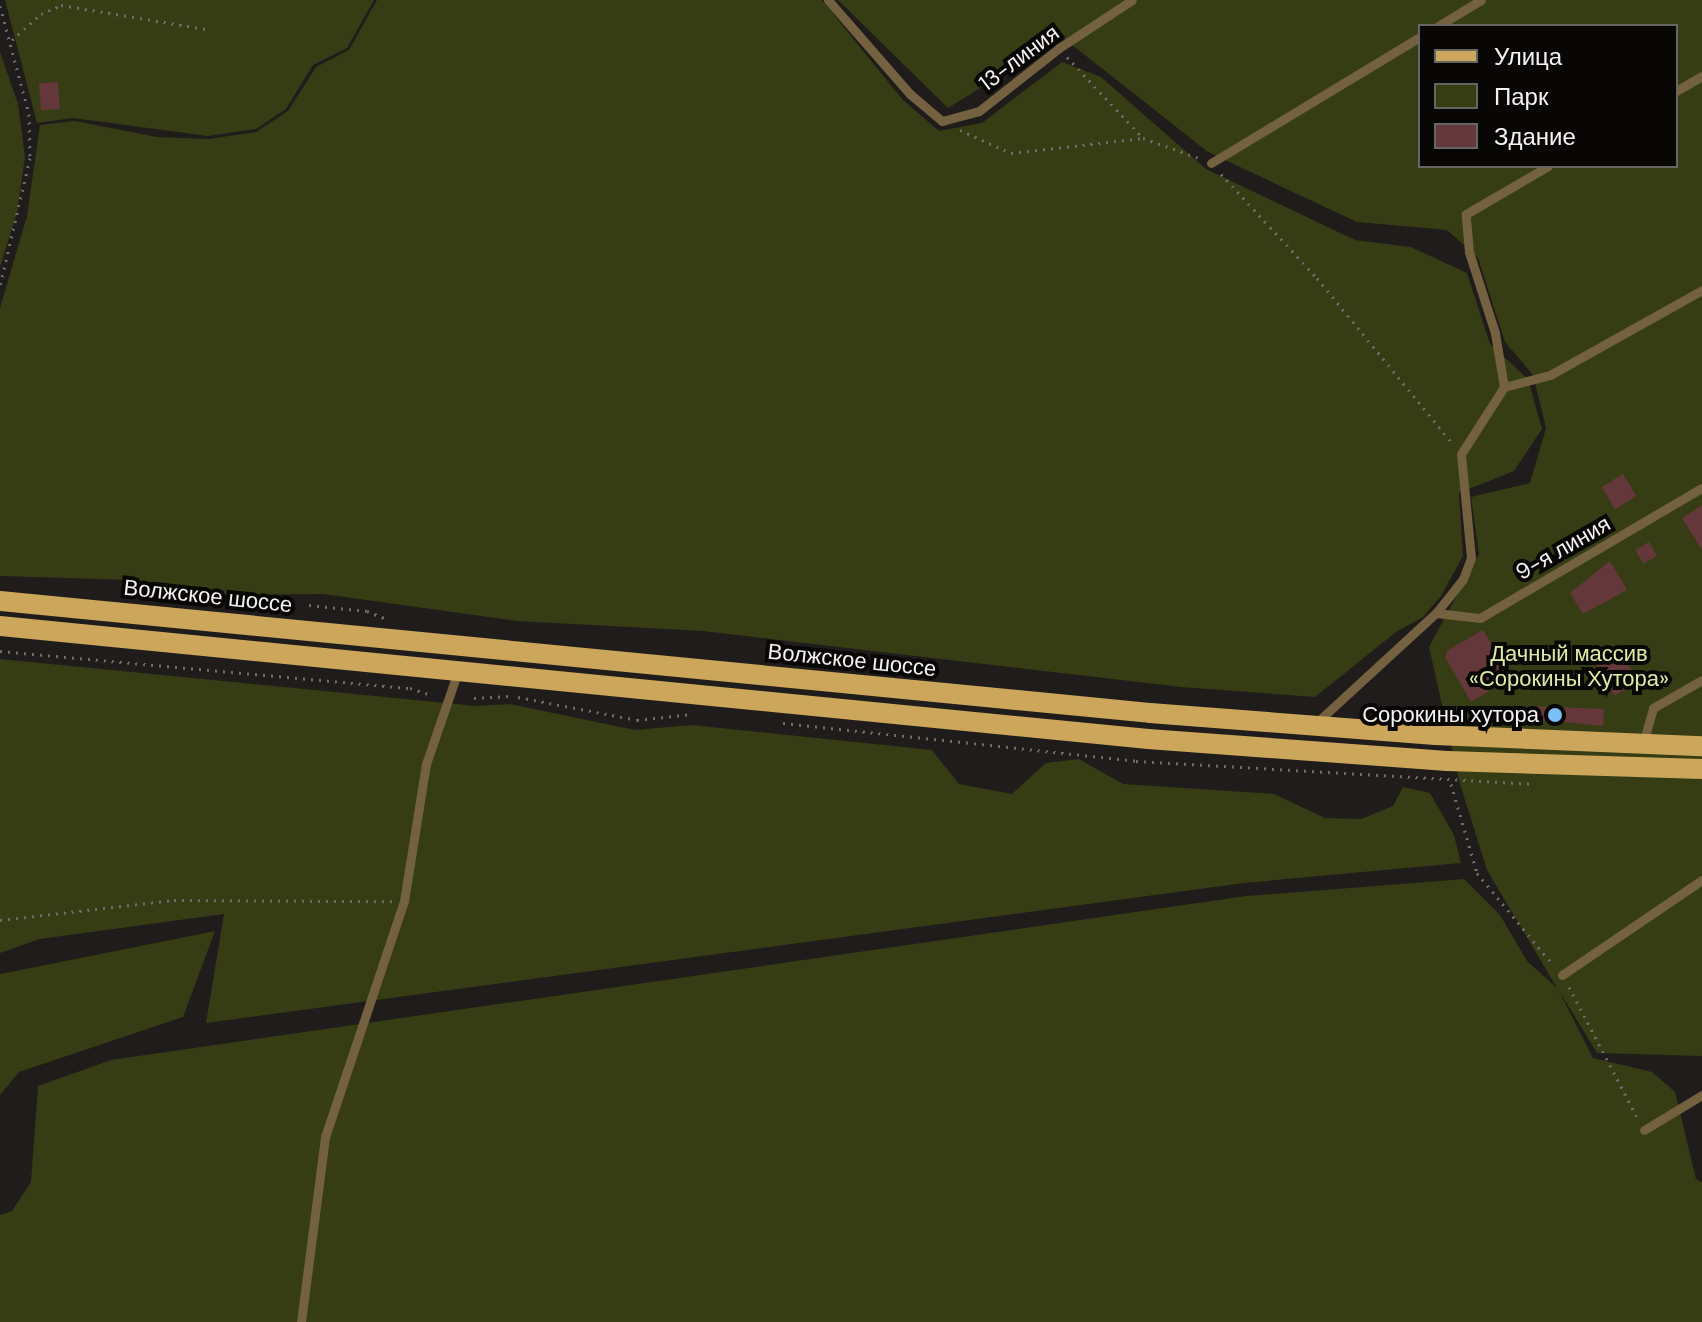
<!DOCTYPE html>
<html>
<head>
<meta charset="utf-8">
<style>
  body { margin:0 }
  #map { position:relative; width:1702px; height:1322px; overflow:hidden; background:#1f1c1b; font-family:"DM Sans",sans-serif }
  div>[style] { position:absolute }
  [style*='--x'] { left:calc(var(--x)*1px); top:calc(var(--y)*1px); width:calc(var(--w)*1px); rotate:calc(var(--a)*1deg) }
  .green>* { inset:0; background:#363c13 }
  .building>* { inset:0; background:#64383a; transform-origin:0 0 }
  .path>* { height:3px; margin-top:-1.5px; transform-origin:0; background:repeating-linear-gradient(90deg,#6f6d6c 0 2px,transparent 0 8px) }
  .service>* { height:9px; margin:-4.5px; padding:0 4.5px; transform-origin:4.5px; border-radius:4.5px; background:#73613f }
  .primary>* { height:20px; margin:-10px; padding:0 10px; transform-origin:10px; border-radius:10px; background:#cba65b }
  .dots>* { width:22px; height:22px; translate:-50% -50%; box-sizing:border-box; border:4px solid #080706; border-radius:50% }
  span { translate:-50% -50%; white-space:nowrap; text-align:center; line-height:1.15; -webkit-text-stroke:8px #080706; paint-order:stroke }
  .street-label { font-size:22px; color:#f5f3f2 }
  .park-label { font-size:22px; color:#deeba5 }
  .poi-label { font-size:22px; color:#f5f3f2 }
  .right { translate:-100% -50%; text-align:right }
  .legend { position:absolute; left:1418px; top:24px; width:260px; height:144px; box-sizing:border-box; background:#080706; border:2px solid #676564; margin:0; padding:10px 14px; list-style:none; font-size:24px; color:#f5f3f2 }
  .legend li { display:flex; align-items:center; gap:16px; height:40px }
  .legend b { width:40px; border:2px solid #676564 }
</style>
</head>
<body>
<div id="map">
  <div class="green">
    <i style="clip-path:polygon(5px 0,374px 0,347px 48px,313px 65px,286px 109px,256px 129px,208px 136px,73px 118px,37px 123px)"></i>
    <i style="clip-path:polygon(377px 0,822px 0,902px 99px,939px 131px,982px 123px,1062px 62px,1101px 77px,1206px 169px,1355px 240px,1411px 247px,1467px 273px,1490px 344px,1528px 379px,1542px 429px,1514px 471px,1459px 493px,1463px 556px,1441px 596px,1422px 618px,1396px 632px,1315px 697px,1181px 687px,703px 631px,517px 621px,323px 594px,214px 595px,130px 580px,0 576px,0 308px,27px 216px,40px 125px,75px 121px,157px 137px,208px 139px,256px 132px,288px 111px,316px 67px,349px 50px)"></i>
    <i style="clip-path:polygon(evenodd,838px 0,1702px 0,1702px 1056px,1597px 1053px,1558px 989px,1593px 1058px,1652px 1072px,1675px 1092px,1696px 1179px,1702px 1182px,1702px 1322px,0 1322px,0 1215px,12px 1211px,31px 1182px,38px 1086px,111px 1060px,1246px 896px,1464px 879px,1500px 915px,1527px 961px,1557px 988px,1487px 870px,1460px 784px,1429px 647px,1479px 554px,1471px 497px,1530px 483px,1546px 428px,1533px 375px,1505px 342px,1478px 258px,1447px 230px,1357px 222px,1208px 152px,1062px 37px,948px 108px,838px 0,1420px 26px,1676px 26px,1676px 166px,1420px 166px,1420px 26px)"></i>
    <i style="clip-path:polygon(0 52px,18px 104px,25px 157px,17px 213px,0 267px)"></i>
    <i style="clip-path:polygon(0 659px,476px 706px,510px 704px,635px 730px,691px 725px,932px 750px,959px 784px,1012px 794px,1046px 763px,1079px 759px,1123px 784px,1274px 794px,1325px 818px,1361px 819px,1393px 806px,1403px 787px,1430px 793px,1454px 835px,1461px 863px,1244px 883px,206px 1023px,224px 914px,40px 939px,0 953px)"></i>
    <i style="clip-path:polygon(215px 931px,183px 1017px,19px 1072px,0 1095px,0 974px)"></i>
  </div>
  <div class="building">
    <i style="left:58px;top:82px;width:27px;height:19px;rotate:86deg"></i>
    <i style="left:1623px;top:474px;width:26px;height:25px;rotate:59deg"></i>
    <i style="clip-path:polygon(1702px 505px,1702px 550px,1682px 518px)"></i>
    <i style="left:1649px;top:542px;width:16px;height:16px;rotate:60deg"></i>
    <i style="clip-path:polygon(1610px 561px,1627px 590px,1583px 614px,1570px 593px)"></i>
    <i style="clip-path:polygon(1483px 630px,1512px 677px,1471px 702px,1445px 657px,1448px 650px)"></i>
    <i style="left:1620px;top:651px;width:36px;height:27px;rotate:60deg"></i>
    <i style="clip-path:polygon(1533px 706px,1604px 709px,1603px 726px,1532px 719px)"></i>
  </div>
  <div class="path">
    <i style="--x:0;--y:6;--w:112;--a:75"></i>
    <i style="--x:29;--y:114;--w:44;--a:88.7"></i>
    <i style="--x:30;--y:158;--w:131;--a:103.2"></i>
    <i style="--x:12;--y:40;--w:39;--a:-42"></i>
    <i style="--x:41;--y:14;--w:22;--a:-24"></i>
    <i style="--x:61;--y:5;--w:147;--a:9.4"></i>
    <i style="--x:1067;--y:57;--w:111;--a:46.8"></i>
    <i style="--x:960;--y:130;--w:56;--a:24.3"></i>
    <i style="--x:1011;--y:153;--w:133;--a:-6.5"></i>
    <i style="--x:1143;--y:138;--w:59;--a:19.7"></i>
    <i style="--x:1221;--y:174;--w:142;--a:47.3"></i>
    <i style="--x:1317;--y:278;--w:215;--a:50.7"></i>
    <i style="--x:309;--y:605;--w:58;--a:5.9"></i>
    <i style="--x:367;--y:611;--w:22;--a:22"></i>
    <i style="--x:0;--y:651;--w:412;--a:5.2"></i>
    <i style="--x:410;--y:688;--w:22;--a:18"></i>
    <i style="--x:518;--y:697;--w:121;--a:10.9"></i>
    <i style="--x:637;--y:720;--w:55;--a:-6.2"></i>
    <i style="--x:474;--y:698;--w:37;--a:-3"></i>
    <i style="--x:783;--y:723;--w:355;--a:6.1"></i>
    <i style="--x:1136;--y:761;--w:398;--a:3.3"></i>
    <i style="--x:1451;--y:784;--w:93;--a:73.7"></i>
    <i style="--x:1477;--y:873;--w:119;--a:50.4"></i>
    <i style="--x:0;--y:920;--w:175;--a:-6.6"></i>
    <i style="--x:174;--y:900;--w:218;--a:0.3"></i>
    <i style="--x:1569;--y:987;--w:149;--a:62.4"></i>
  </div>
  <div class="service">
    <i style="--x:828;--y:0;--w:125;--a:48.9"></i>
    <i style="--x:910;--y:94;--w:42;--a:40.2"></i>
    <i style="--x:942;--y:121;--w:38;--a:-15"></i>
    <i style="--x:979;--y:111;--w:102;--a:-38.2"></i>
    <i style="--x:1059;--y:48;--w:87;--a:-33.3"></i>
    <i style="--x:1438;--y:26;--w:50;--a:-31.2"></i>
    <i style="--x:1676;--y:91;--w:30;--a:-30"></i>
    <i style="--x:1211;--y:163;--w:244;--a:-31.1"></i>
    <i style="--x:1504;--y:387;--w:48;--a:-14.6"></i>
    <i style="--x:1550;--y:375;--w:174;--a:-29.2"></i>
    <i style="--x:1436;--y:613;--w:44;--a:6.5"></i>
    <i style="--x:1480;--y:618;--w:257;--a:-30.4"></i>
    <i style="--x:1314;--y:725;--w:166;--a:-42.6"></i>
    <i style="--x:1436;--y:613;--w:43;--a:-51.5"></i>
    <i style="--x:1463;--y:579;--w:22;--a:-69"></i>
    <i style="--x:1471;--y:558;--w:104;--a:-95.5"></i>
    <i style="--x:1461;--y:454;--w:80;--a:-57.3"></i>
    <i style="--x:1504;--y:387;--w:55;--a:-99.5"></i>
    <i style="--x:1495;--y:333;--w:85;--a:-107.8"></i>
    <i style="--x:1469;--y:252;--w:38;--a:-95"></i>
    <i style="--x:1466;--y:214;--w:95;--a:-30.3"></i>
    <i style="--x:1643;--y:743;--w:36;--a:-74"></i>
    <i style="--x:1653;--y:708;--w:56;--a:-29.7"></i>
    <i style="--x:1562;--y:975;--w:169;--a:-34.2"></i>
    <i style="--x:1644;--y:1130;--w:68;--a:-31.1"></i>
    <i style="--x:301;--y:1322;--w:187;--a:-82.6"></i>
    <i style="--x:325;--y:1137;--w:249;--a:-71.5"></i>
    <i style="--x:404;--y:901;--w:139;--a:-80.9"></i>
    <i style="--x:426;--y:764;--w:98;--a:-71"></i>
  </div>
  <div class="primary">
    <i style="--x:0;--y:601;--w:1155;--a:5.56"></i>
    <i style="--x:1150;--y:713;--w:286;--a:4.4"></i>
    <i style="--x:1435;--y:735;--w:267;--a:2.4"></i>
    <i style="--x:0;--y:626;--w:1154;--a:5.62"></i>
    <i style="--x:1148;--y:739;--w:300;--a:4.2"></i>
    <i style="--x:1447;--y:761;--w:255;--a:1.8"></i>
  </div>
  <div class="dots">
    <i style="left:1555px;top:715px;background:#7abff8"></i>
  </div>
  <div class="street-label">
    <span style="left:1019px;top:58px;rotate:-37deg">13-линия</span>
    <span style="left:1563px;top:548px;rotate:-30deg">9-я линия</span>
    <span style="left:208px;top:596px;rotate:6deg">Волжское шоссе</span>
    <span style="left:852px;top:660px;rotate:6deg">Волжское шоссе</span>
  </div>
  <div class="park-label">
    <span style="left:1569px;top:666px">Дачный массив<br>«Сорокины Хутора»</span>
  </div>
  <div class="poi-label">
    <span class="right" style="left:1539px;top:715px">Сорокины хутора</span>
  </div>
  <ul class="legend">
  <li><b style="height:10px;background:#cba65b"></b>Улица</li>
  <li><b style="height:22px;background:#363c13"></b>Парк</li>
  <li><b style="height:22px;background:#64383a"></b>Здание</li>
  </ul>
</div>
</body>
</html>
